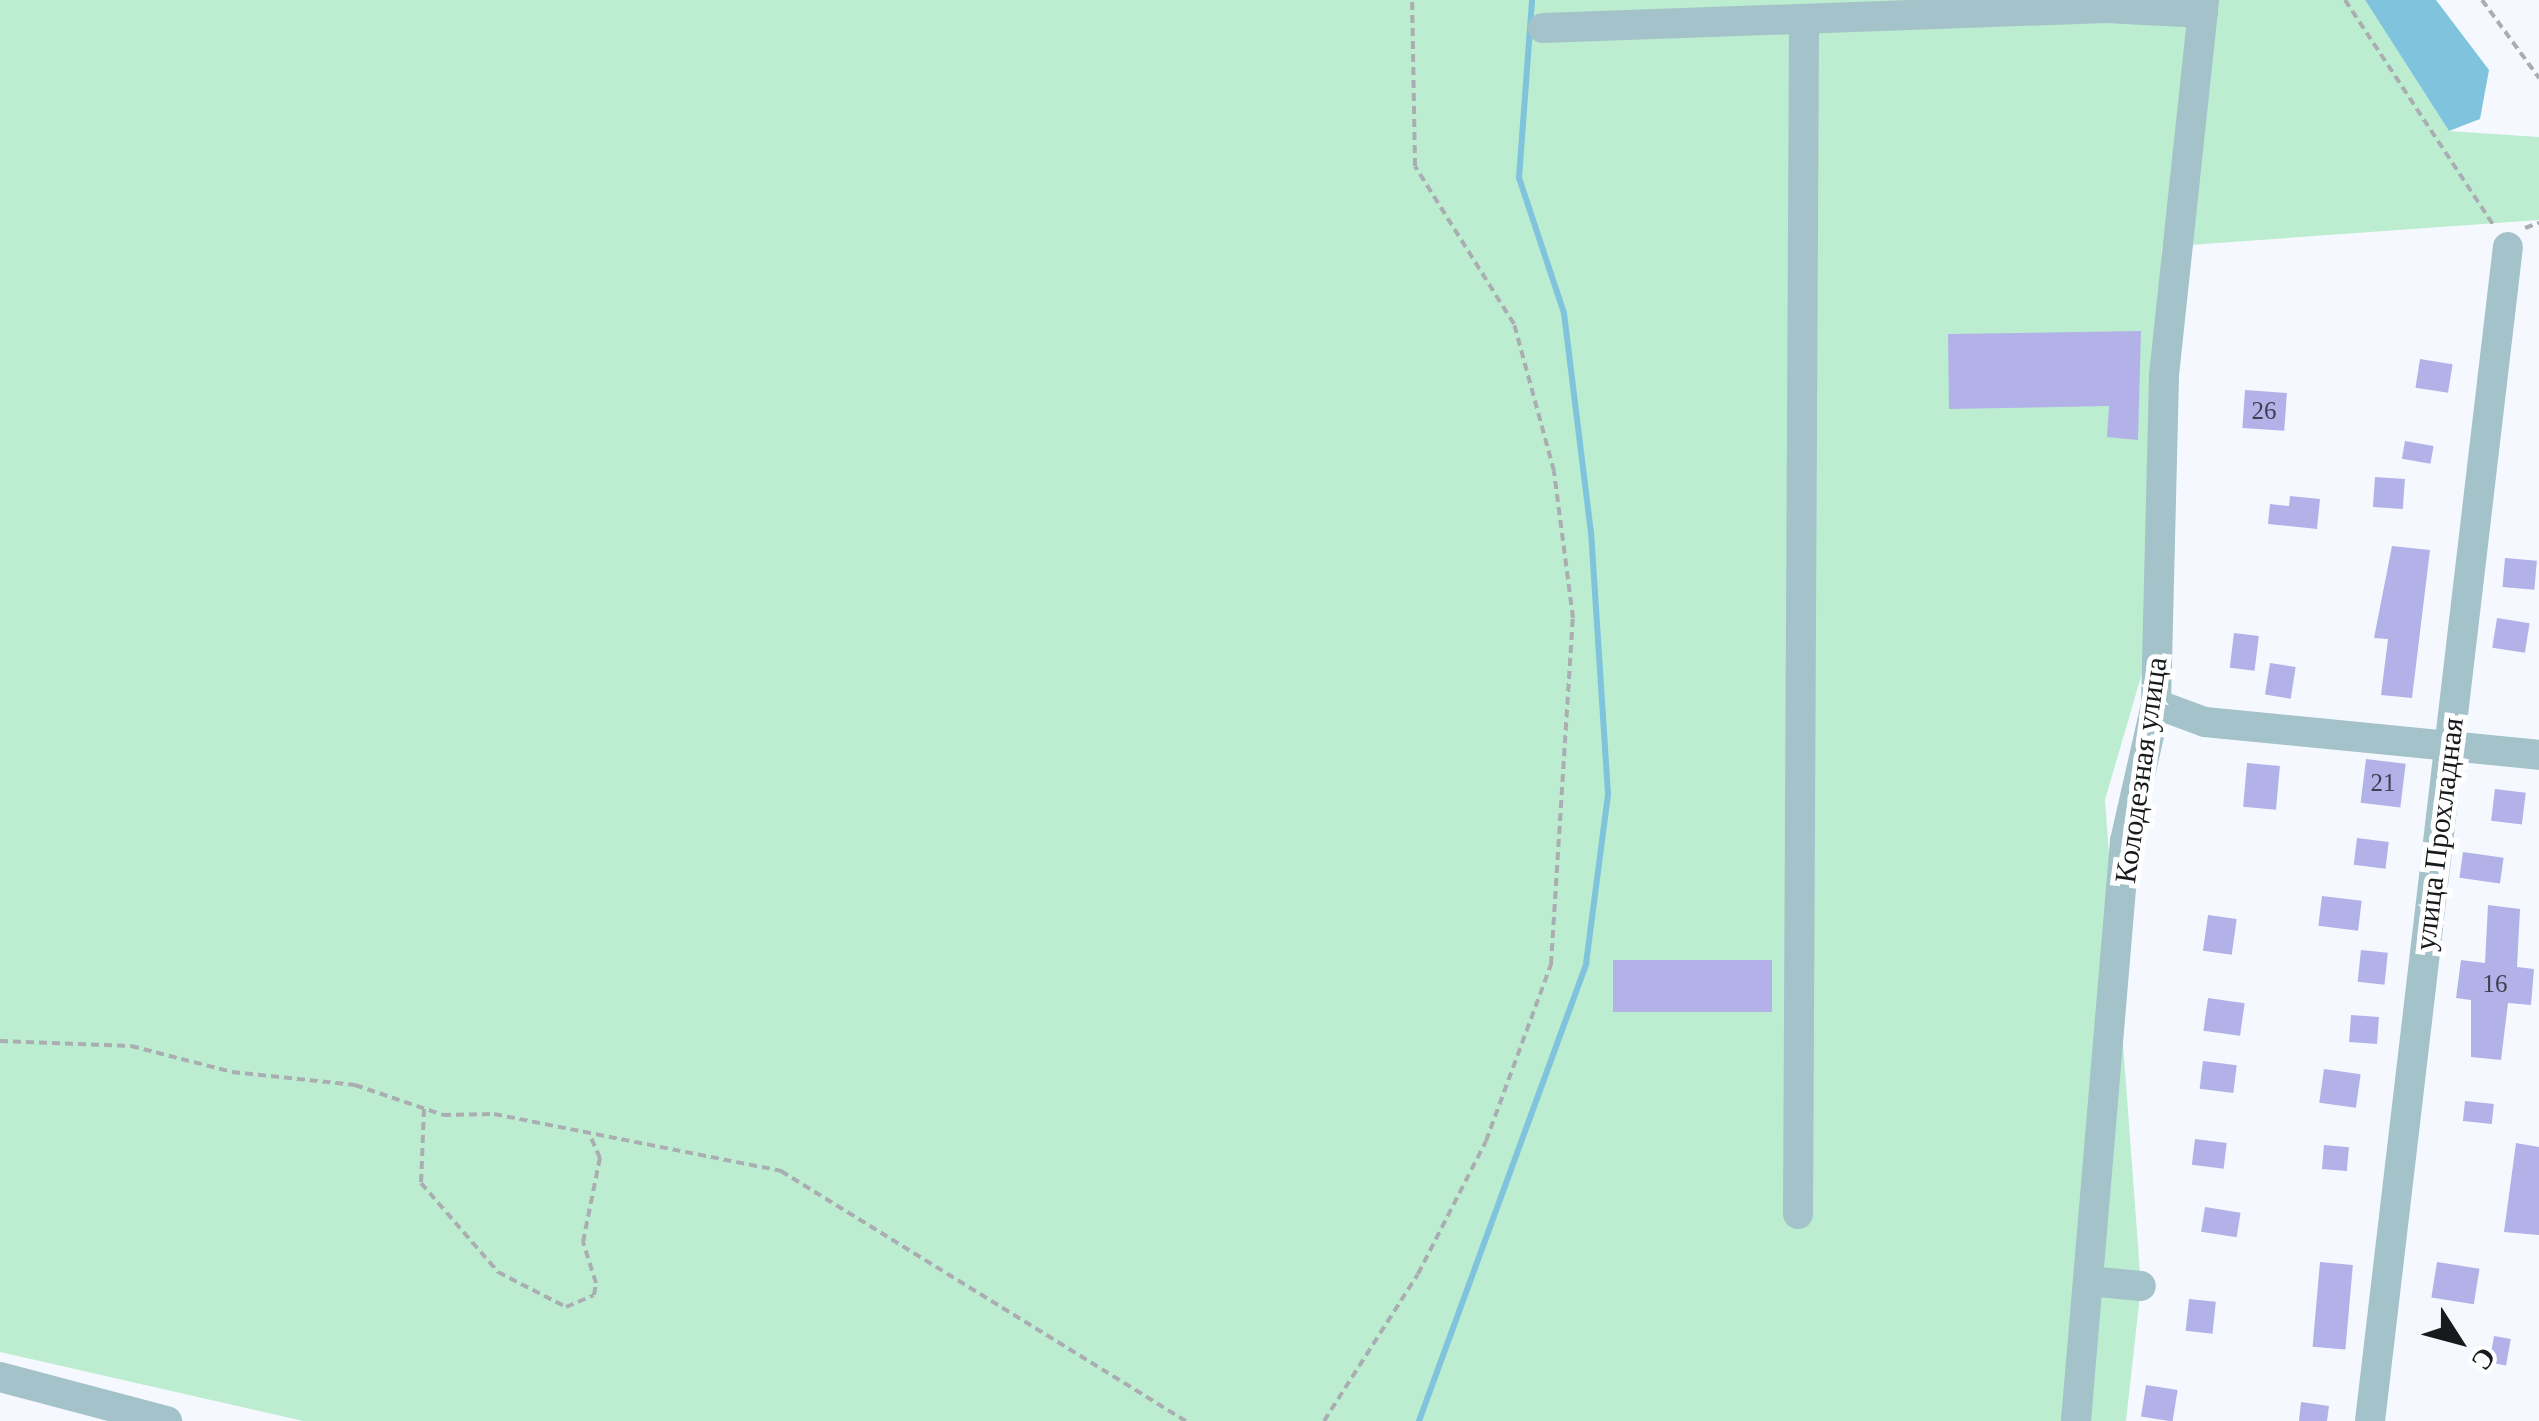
<!DOCTYPE html>
<html>
<head>
<meta charset="utf-8">
<style>
  body { margin:0 }
  #map { position:relative; width:2539px; height:1421px; overflow:hidden; background:#f5f9ff; font-family:"Times New Roman",serif }
  div>[style] { position:absolute }
  [style*='--x'] { left:calc(var(--x)*1px); top:calc(var(--y)*1px); width:calc(var(--w)*1px); rotate:calc(var(--a)*1deg) }
  .green>* { inset:0; background:#bdedd0 }
  .water>* { inset:0; background:#7fc3dd }
  .stream>* { height:6px; margin:-3px; padding:0 3px; transform-origin:3px; border-radius:3px; background:#7fc3dd }
  .building>* { inset:0; background:#b2b2e9; transform-origin:0 0 }
  .path>* { height:4px; margin-top:-2px; transform-origin:0; background:repeating-linear-gradient(90deg,#aaadb2 0 8px,transparent 0 13px) }
  .minor>* { height:30px; margin:-15px; padding:0 15px; transform-origin:15px; border-radius:15px; background:#a3c2ca }
  span { translate:-50% -50%; white-space:nowrap; text-align:center; line-height:1.15; -webkit-text-stroke:10px #fff; paint-order:stroke }
  .number-label { font-size:25px; color:#3e3f4f }
  .number-label span { -webkit-text-stroke-width:0 }
  .street-label { font-size:30px; color:#17191c }
  .north { position:absolute; left:2409px; top:1291px; width:100px; height:100px; -webkit-text-stroke:8px #fff; paint-order:stroke; rotate:126deg; font-size:28px; font-weight:700; line-height:40px; text-align:center; color:#17191c }
  .north::after { content:''; display:block; margin:auto; width:35px; height:45px; background:#17191c; clip-path:polygon(50% 0,100% 100%,50% 72%,0 100%) }
</style>
</head>
<body>
<div id="map">
  <div class="green">
    <i style="clip-path:polygon(0 0,2365px 0,2449px 131px,2539px 137px,2539px 220px,2162px 247px,2142px 673px,2105px 800px,2141px 1286px,2126px 1421px,303px 1421px,0 1352px)"></i>
  </div>
  <div class="water">
    <i style="clip-path:polygon(2365px 0,2436px 0,2489px 70px,2480px 119px,2449px 131px)"></i>
  </div>
  <div class="stream">
    <i style="--x:1419;--y:1421;--w:487;--a:-69.9"></i>
    <i style="--x:1586;--y:964;--w:171;--a:-82.6"></i>
    <i style="--x:1608;--y:794;--w:262;--a:-93.7"></i>
    <i style="--x:1591;--y:533;--w:222;--a:-97"></i>
    <i style="--x:1564;--y:313;--w:142;--a:-108.4"></i>
    <i style="--x:1519;--y:178;--w:178;--a:-85.8"></i>
  </div>
  <div class="building">
    <i style="clip-path:polygon(2141px 331px,2138px 440px,2107px 437px,2109px 406px,1949px 409px,1948px 334px)"></i>
    <i style="left:2420px;top:359px;width:33px;height:29px;rotate:9deg"></i>
    <i style="left:2245px;top:390px;width:42px;height:38px;rotate:4deg"></i>
    <i style="left:2405px;top:441px;width:29px;height:18px;rotate:10deg"></i>
    <i style="left:2375px;top:477px;width:30px;height:30px;rotate:4deg"></i>
    <i style="clip-path:polygon(2290px 496px,2320px 499px,2317px 529px,2268px 524px,2270px 504px,2289px 506px)"></i>
    <i style="clip-path:polygon(2392px 546px,2430px 550px,2412px 698px,2381px 695px,2388px 639px,2374px 638px)"></i>
    <i style="left:2505px;top:558px;width:32px;height:29px;rotate:5deg"></i>
    <i style="left:2497px;top:618px;width:33px;height:30px;rotate:9deg"></i>
    <i style="left:2234px;top:633px;width:25px;height:35px;rotate:7deg"></i>
    <i style="left:2270px;top:663px;width:26px;height:32px;rotate:9deg"></i>
    <i style="left:2366px;top:759px;width:40px;height:44px;rotate:7deg"></i>
    <i style="left:2247px;top:763px;width:33px;height:44px;rotate:5deg"></i>
    <i style="left:2495px;top:789px;width:31px;height:32px;rotate:7deg"></i>
    <i style="left:2357px;top:838px;width:32px;height:27px;rotate:7deg"></i>
    <i style="left:2463px;top:852px;width:41px;height:26px;rotate:8deg"></i>
    <i style="left:2322px;top:896px;width:40px;height:30px;rotate:7deg"></i>
    <i style="clip-path:polygon(2488px 905px,2520px 909px,2517px 967px,2534px 969px,2531px 1005px,2508px 1003px,2501px 1060px,2471px 1057px,2471px 1000px,2456px 998px,2461px 960px,2485px 963px)"></i>
    <i style="left:2208px;top:915px;width:29px;height:36px;rotate:8deg"></i>
    <i style="left:2361px;top:950px;width:27px;height:32px;rotate:6deg"></i>
    <i style="left:1772px;top:960px;width:52px;height:159px;rotate:90deg"></i>
    <i style="left:2208px;top:998px;width:37px;height:33px;rotate:8deg"></i>
    <i style="left:2351px;top:1015px;width:28px;height:27px;rotate:4deg"></i>
    <i style="left:2203px;top:1061px;width:34px;height:28px;rotate:7deg"></i>
    <i style="left:2324px;top:1069px;width:37px;height:34px;rotate:8deg"></i>
    <i style="left:2465px;top:1101px;width:29px;height:20px;rotate:6deg"></i>
    <i style="left:2195px;top:1139px;width:32px;height:26px;rotate:7deg"></i>
    <i style="clip-path:polygon(2516px 1143px,2539px 1147px,2539px 1235px,2504px 1232px)"></i>
    <i style="left:2324px;top:1145px;width:25px;height:24px;rotate:5deg"></i>
    <i style="left:2205px;top:1207px;width:36px;height:25px;rotate:9deg"></i>
    <i style="left:2320px;top:1262px;width:33px;height:85px;rotate:5deg"></i>
    <i style="left:2437px;top:1262px;width:43px;height:36px;rotate:9deg"></i>
    <i style="left:2189px;top:1299px;width:27px;height:32px;rotate:6deg"></i>
    <i style="left:2494px;top:1336px;width:17px;height:27px;rotate:10deg"></i>
    <i style="left:2146px;top:1385px;width:32px;height:32px;rotate:9deg"></i>
    <i style="clip-path:polygon(2301px 1402px,2329px 1406px,2327px 1421px,2299px 1421px)"></i>
  </div>
  <div class="path">
    <i style="--x:2345;--y:0;--w:271;--a:56.6"></i>
    <i style="--x:2482;--y:0;--w:97;--a:53.8"></i>
    <i style="--x:2525;--y:228;--w:15;--a:-20"></i>
    <i style="--x:0;--y:1041;--w:131;--a:2.2"></i>
    <i style="--x:131;--y:1046;--w:104;--a:14.4"></i>
    <i style="--x:232;--y:1072;--w:124;--a:6"></i>
    <i style="--x:355;--y:1085;--w:93;--a:18.8"></i>
    <i style="--x:443;--y:1115;--w:51;--a:-1.1"></i>
    <i style="--x:494;--y:1114;--w:293;--a:11.2"></i>
    <i style="--x:781;--y:1171;--w:476;--a:31.7"></i>
    <i style="--x:424;--y:1109;--w:74;--a:92.3"></i>
    <i style="--x:421;--y:1183;--w:118;--a:49.1"></i>
    <i style="--x:498;--y:1272;--w:76;--a:27.2"></i>
    <i style="--x:566;--y:1307;--w:30;--a:-23"></i>
    <i style="--x:594;--y:1295;--w:12;--a:-81"></i>
    <i style="--x:596;--y:1283;--w:43;--a:-107.6"></i>
    <i style="--x:583;--y:1242;--w:86;--a:-78.6"></i>
    <i style="--x:600;--y:1158;--w:22;--a:-114"></i>
    <i style="--x:1324;--y:1421;--w:174;--a:-57.4"></i>
    <i style="--x:1418;--y:1274;--w:149;--a:-62.9"></i>
    <i style="--x:1486;--y:1141;--w:189;--a:-69.8"></i>
    <i style="--x:1551;--y:964;--w:347;--a:-86.4"></i>
    <i style="--x:1573;--y:618;--w:148;--a:-97.4"></i>
    <i style="--x:1554;--y:471;--w:152;--a:-105.2"></i>
    <i style="--x:1514;--y:324;--w:186;--a:-122.1"></i>
    <i style="--x:1415;--y:166;--w:166;--a:-91"></i>
  </div>
  <div class="minor">
    <i style="--x:1543;--y:28;--w:563;--a:-2.03"></i>
    <i style="--x:2106;--y:8;--w:97;--a:3"></i>
    <i style="--x:2156;--y:704;--w:52;--a:20.2"></i>
    <i style="--x:2205;--y:722;--w:336;--a:5.6"></i>
    <i style="--x:1798;--y:1214;--w:1194;--a:-89.71"></i>
    <i style="--x:2088;--y:1281;--w:53;--a:5.4"></i>
    <i style="--x:0;--y:1377;--w:173;--a:14.8"></i>
    <i style="--x:2076;--y:1421;--w:582;--a:-85.17"></i>
    <i style="--x:2125;--y:841;--w:140;--a:-77.2"></i>
    <i style="--x:2156;--y:704;--w:329;--a:-88.6"></i>
    <i style="--x:2164;--y:375;--w:377;--a:-83.9"></i>
    <i style="--x:2370;--y:1421;--w:1182;--a:-83.3"></i>
  </div>
  <div class="number-label">
    <span style="left:2264px;top:411px">26</span>
    <span style="left:2383px;top:783px">21</span>
    <span style="left:2495px;top:984px">16</span>
  </div>
  <div class="street-label">
    <span style="left:2141px;top:770px;rotate:-82deg">Колодезная улица</span>
    <span style="left:2439px;top:834px;rotate:-83deg">улица Прохладная</span>
  </div>
  <div class="north">С</div>
</div>
</body>
</html>
